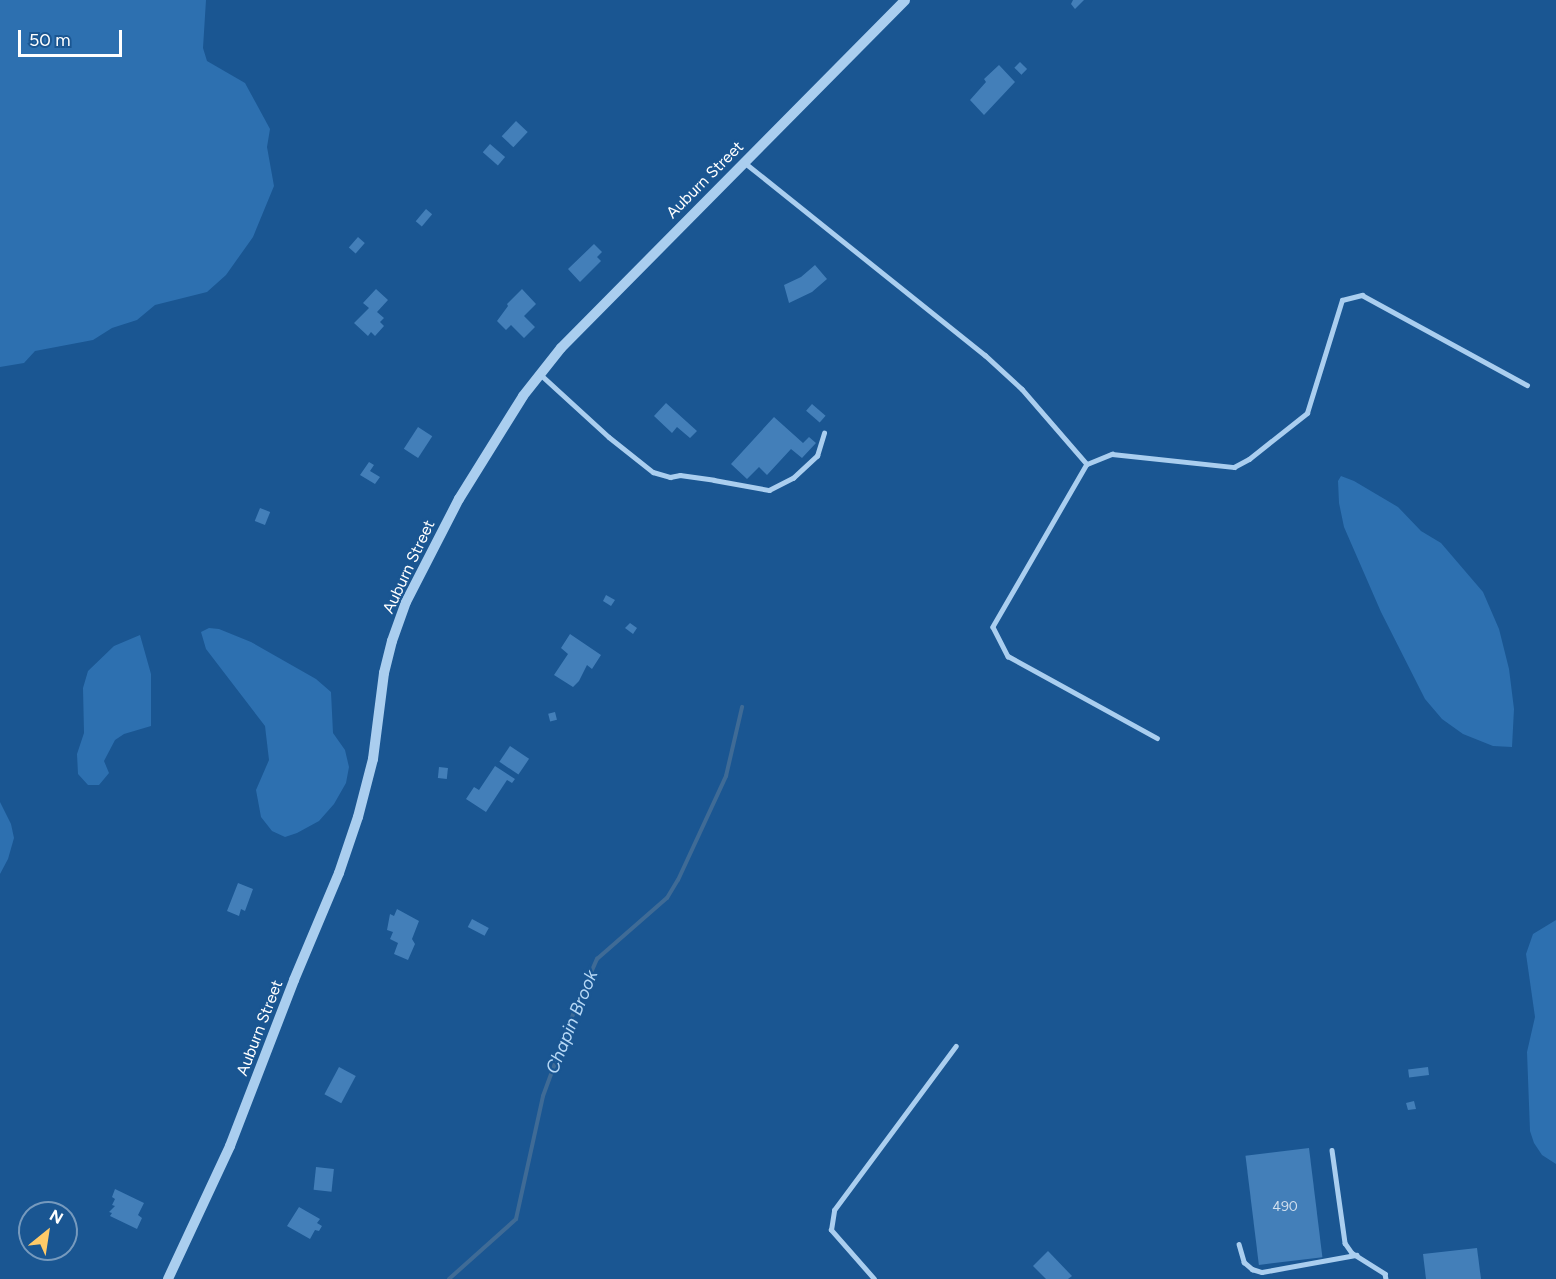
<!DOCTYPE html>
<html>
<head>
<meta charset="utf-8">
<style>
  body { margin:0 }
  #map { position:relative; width:1556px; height:1279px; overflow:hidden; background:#1a5692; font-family:Figtree,sans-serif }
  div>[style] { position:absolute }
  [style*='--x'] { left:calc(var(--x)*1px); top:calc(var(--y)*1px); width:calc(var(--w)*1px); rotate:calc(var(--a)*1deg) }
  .green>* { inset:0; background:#2d70b0 }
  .stream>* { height:4px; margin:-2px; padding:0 2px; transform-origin:2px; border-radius:2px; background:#3f6b96 }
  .building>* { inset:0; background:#437fb9; transform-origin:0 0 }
  .service>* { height:4.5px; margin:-2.25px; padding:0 2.25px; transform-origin:2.25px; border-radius:2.25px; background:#aaceef }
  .tertiary>* { height:10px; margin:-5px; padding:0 5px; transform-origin:5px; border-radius:5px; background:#aaceef }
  span { translate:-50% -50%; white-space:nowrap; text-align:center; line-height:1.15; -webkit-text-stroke:4.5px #1a5692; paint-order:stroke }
  .number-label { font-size:14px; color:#d0dfee }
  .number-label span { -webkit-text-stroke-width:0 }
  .street-label { font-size:16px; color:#fff }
  .water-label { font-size:18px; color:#b6d8f6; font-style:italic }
  .north { position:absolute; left:18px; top:1201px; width:60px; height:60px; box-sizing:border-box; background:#1a5692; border:2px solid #769abe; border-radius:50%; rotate:30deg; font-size:16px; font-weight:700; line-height:24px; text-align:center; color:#fff }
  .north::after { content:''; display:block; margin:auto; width:21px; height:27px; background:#ffca68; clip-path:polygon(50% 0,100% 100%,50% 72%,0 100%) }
  .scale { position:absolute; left:18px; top:30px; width:104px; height:27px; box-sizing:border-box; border:3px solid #fff; border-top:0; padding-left:8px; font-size:18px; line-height:21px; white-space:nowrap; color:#fff; -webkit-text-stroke:4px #1a5692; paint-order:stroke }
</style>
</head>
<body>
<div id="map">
  <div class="green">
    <i style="clip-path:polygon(0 0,206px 0,203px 48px,207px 61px,245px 83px,270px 129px,267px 147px,274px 186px,253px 237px,226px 275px,207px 292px,155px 305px,137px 320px,112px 328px,93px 340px,35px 351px,24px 363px,0 367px)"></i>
    <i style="clip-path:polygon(1341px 476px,1354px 481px,1398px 507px,1421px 531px,1441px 543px,1483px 592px,1499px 629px,1509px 669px,1514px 709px,1512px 747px,1493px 746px,1463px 734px,1442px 719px,1425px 699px,1381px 612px,1344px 527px,1339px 503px,1338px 481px)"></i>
    <i style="clip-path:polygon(209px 628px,219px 629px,251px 642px,316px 679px,331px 692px,333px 733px,345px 750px,349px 767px,346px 783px,334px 804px,319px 821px,297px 833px,285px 837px,272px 831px,261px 817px,256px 790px,269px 760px,265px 726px,206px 649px,201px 632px)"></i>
    <i style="clip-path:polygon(140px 635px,151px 674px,151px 726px,124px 734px,115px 740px,104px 761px,109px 773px,99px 785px,88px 785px,78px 774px,77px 754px,84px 733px,83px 688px,88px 671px,114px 646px)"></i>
    <i style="clip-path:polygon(0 802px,11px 824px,14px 838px,8px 859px,0 874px)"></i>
    <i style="clip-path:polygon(1556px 920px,1556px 1164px,1542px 1155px,1534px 1143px,1530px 1131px,1527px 1052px,1535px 1017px,1526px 954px,1533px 934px)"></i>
  </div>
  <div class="stream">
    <i style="--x:449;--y:1279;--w:90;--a:-41.8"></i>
    <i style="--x:516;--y:1219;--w:126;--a:-77.6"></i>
    <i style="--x:543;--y:1096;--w:93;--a:-69.8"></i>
    <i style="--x:575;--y:1009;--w:55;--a:-66.3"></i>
    <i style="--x:597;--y:959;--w:93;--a:-41.1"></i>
    <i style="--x:667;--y:898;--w:21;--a:-59"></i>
    <i style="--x:678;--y:880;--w:115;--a:-65.2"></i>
    <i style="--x:726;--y:776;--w:71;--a:-76.9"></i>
  </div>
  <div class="building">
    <i style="clip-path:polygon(1073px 0,1084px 0,1075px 9px,1071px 4px)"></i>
    <i style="left:1020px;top:62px;width:10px;height:8px;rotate:45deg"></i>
    <i style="clip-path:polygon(999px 65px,1015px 82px,984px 115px,970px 100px,986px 82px,984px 79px)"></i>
    <i style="left:516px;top:121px;width:16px;height:21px;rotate:43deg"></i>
    <i style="left:490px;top:144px;width:20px;height:11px;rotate:41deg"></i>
    <i style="left:426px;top:209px;width:8px;height:16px;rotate:40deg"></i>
    <i style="left:358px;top:237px;width:9px;height:14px;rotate:41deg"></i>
    <i style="clip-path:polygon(594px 244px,602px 252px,597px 257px,601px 261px,580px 282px,568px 269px)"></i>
    <i style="clip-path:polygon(815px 265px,827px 279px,812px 292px,789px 303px,784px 285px,801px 277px)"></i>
    <i style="clip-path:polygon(376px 289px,388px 300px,377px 312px,384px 318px,380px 322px,384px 326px,375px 336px,371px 332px,368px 336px,354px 323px,369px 308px,363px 303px)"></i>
    <i style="clip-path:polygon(522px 289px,536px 304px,524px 316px,535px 327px,524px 338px,511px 325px,506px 330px,497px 321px,508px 306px,507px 304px)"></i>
    <i style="clip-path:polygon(666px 403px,697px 431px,690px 438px,677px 427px,672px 433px,654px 416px)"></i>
    <i style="left:812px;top:404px;width:18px;height:9px;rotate:41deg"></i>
    <i style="clip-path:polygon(774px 417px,803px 443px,809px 437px,816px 443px,802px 458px,791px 449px,767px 475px,759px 467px,747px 479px,731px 464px)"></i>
    <i style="left:418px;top:427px;width:17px;height:26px;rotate:33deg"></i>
    <i style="clip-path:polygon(369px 462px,374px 465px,370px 471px,380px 477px,375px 484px,360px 475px)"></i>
    <i style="left:260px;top:508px;width:11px;height:14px;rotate:22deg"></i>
    <i style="clip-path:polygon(606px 595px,615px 600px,611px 606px,603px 601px)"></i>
    <i style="clip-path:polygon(630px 623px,637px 628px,633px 634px,625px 628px)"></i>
    <i style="clip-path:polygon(570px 634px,601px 655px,592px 669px,587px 665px,579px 681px,573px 687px,554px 675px,568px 654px,561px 648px)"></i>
    <i style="left:555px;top:712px;width:8px;height:7px;rotate:76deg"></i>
    <i style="left:510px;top:746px;width:23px;height:19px;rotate:34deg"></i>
    <i style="clip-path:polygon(495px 766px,515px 779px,512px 783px,507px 780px,486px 812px,466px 799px,474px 787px,479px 790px)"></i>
    <i style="left:439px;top:767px;width:9px;height:11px;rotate:6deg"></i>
    <i style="clip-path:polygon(238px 883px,253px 889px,245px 911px,241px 909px,239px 916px,227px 911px)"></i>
    <i style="clip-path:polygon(397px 909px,419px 921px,412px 939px,415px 944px,408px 960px,394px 954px,398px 943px,390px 939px,393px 932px,387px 930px,390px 914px,394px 916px)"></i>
    <i style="left:472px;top:919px;width:19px;height:9px;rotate:28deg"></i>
    <i style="left:339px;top:1067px;width:19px;height:31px;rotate:28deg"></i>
    <i style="left:1428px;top:1067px;width:8px;height:20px;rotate:83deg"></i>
    <i style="clip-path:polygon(1414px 1101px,1416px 1109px,1408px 1110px,1406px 1103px)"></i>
    <i style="left:1309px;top:1148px;width:110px;height:64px;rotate:83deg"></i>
    <i style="left:316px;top:1167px;width:18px;height:23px;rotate:6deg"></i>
    <i style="clip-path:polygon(115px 1189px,144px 1203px,138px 1215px,142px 1218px,137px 1229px,110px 1216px,112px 1213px,109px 1212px,115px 1206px,112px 1205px,115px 1199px,112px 1197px)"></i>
    <i style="clip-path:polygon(299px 1207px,320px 1219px,317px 1223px,322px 1226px,319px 1231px,315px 1230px,310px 1239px,287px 1226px)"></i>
    <i style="clip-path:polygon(1477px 1248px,1481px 1279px,1426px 1279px,1423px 1254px)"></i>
    <i style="clip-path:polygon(1048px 1251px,1072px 1276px,1068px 1279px,1046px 1279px,1033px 1266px)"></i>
  </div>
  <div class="service">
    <i style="--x:744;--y:162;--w:309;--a:38.7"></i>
    <i style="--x:985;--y:355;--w:50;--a:42.6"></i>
    <i style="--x:1022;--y:389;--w:99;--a:49.1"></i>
    <i style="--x:1087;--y:464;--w:188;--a:120"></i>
    <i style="--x:993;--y:627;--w:33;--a:63"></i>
    <i style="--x:1008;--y:656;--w:170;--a:28.8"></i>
    <i style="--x:540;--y:374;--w:93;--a:42.4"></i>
    <i style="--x:609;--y:437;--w:56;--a:38.5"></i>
    <i style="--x:653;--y:472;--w:18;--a:16"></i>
    <i style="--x:670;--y:477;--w:10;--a:-11"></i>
    <i style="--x:680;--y:475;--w:34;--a:8"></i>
    <i style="--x:714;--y:480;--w:56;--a:10.3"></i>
    <i style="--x:769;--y:490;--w:27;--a:-27"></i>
    <i style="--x:793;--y:478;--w:33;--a:-43"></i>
    <i style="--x:817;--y:456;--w:24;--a:-73"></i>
    <i style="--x:1087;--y:464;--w:27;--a:-22"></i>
    <i style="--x:1112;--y:454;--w:123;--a:6.1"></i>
    <i style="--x:1234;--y:467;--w:17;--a:-28"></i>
    <i style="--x:1249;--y:459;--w:74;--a:-38.4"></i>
    <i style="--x:1307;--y:413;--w:118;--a:-72.8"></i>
    <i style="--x:1342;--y:300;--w:21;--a:-14"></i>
    <i style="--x:1362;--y:295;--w:188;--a:28.6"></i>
    <i style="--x:1332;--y:1150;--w:94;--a:82"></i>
    <i style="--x:1345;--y:1243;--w:12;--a:55"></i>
    <i style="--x:1352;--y:1253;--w:39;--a:32"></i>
    <i style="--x:1385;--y:1274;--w:5;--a:79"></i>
    <i style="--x:1239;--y:1244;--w:19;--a:74"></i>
    <i style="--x:1244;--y:1262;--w:11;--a:41"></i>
    <i style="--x:1252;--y:1269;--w:10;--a:17"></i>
    <i style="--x:1262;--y:1272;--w:96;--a:-10.3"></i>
    <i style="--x:874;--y:1279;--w:65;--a:-131.3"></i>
    <i style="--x:831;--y:1230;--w:20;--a:-81"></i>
    <i style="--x:834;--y:1210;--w:204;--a:-53.4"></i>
  </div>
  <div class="tertiary">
    <i style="--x:168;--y:1279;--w:147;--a:-65"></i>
    <i style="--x:230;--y:1146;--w:178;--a:-68.9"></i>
    <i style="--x:294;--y:980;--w:116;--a:-67.2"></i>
    <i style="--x:339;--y:873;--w:59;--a:-71.3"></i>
    <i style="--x:358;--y:817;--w:60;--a:-75.5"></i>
    <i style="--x:373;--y:759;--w:87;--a:-82.7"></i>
    <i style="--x:384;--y:673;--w:33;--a:-76"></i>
    <i style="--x:392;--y:641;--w:41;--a:-70.3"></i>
    <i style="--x:406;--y:602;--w:116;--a:-62.8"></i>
    <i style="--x:459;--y:499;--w:121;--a:-58.1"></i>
    <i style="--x:523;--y:396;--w:61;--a:-51.6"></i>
    <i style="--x:561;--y:348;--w:489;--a:-45.3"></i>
  </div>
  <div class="number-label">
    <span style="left:1285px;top:1207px">490</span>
  </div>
  <div class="street-label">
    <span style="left:705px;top:180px;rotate:-45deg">Auburn Street</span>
    <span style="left:409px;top:567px;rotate:-65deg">Auburn Street</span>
    <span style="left:260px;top:1028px;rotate:-69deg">Auburn Street</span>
  </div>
  <div class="water-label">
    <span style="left:572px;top:1022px;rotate:-68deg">Chapin Brook</span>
  </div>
  <div class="north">N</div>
  <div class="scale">50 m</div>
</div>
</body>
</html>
